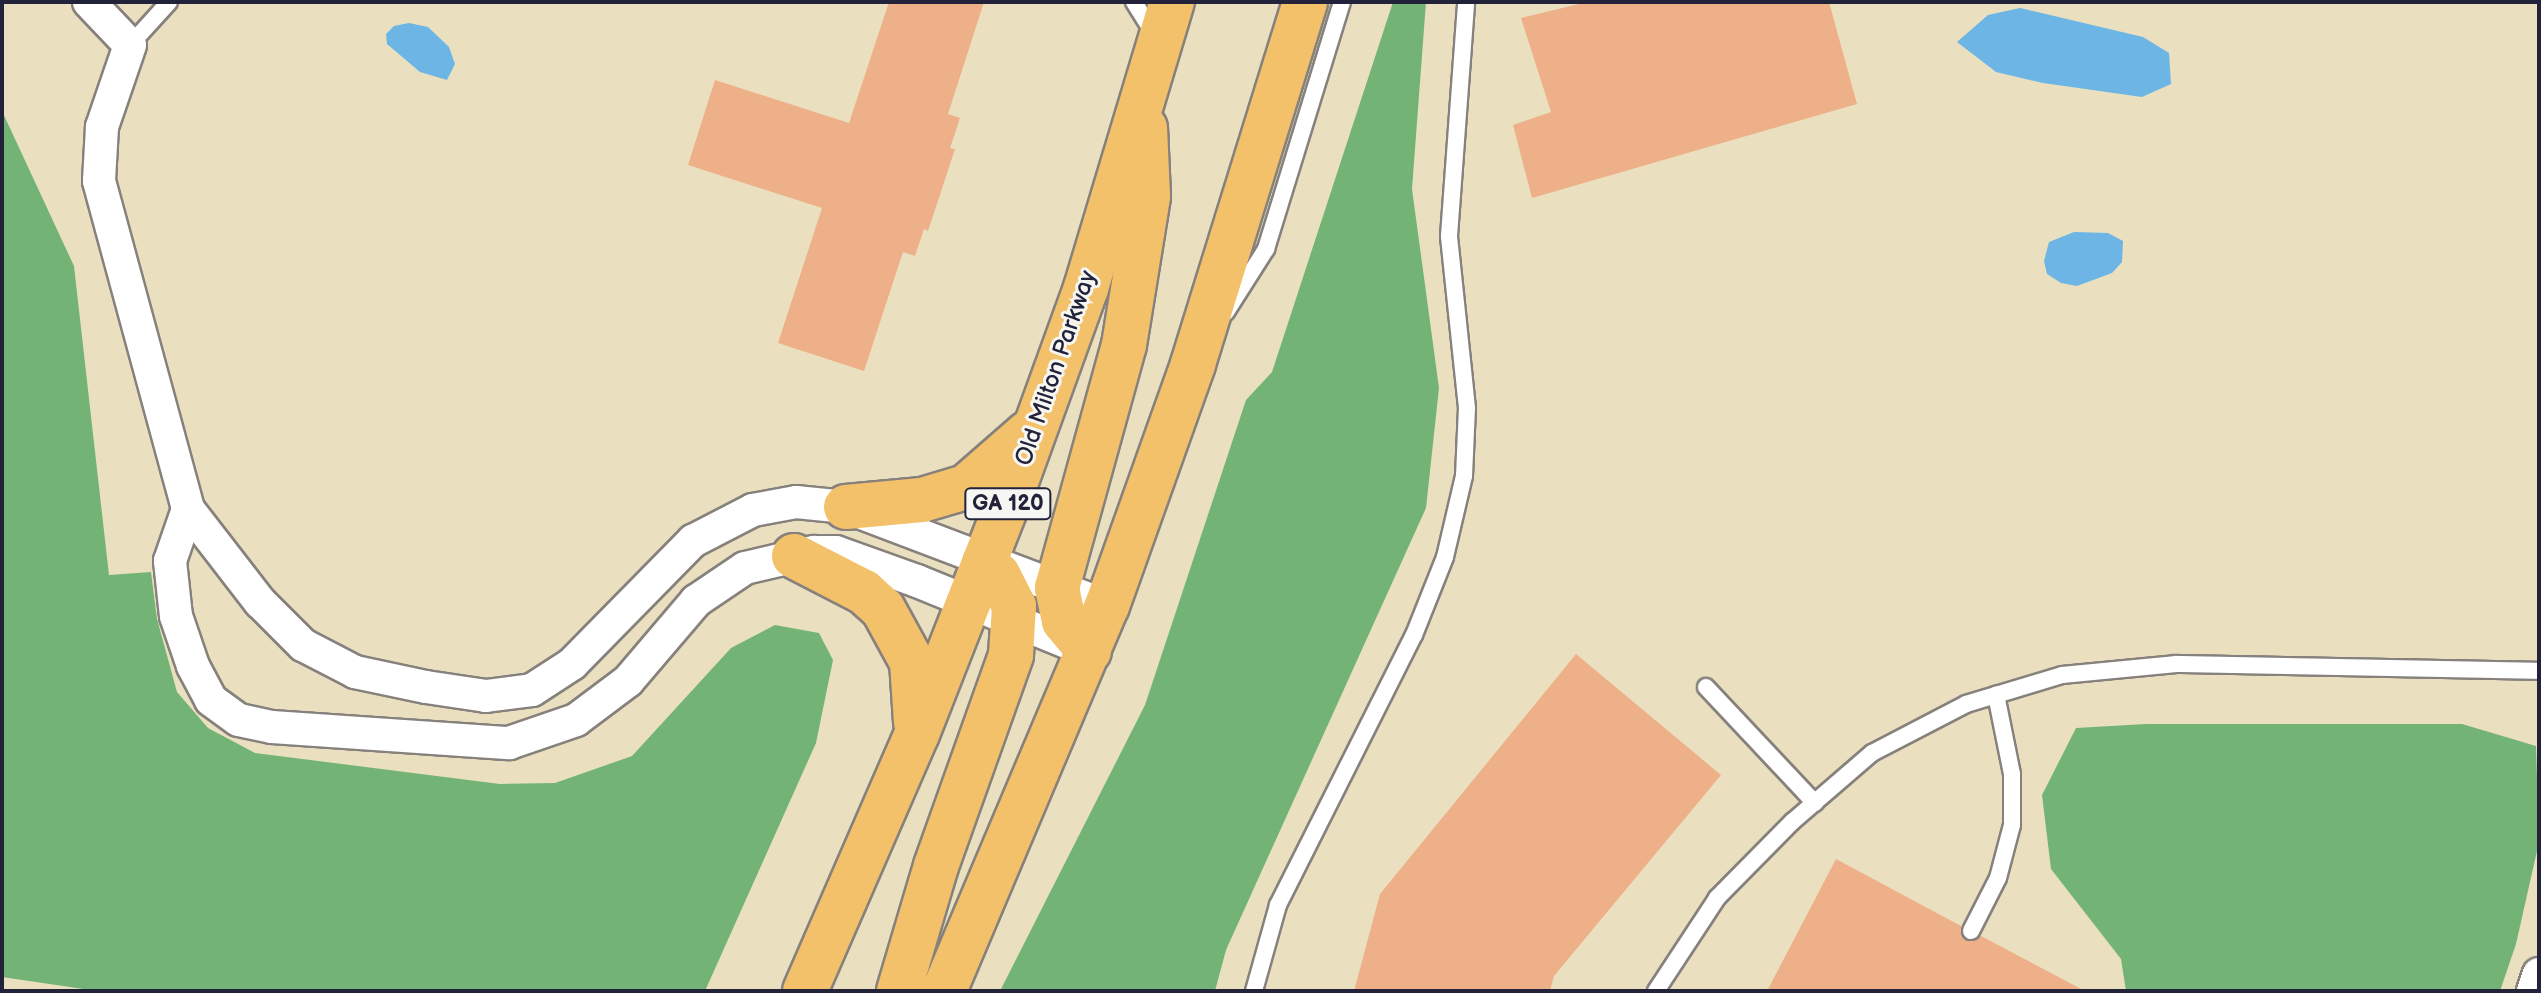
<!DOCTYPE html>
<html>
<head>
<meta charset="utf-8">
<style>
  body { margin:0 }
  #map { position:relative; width:2541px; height:993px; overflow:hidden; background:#eae0bf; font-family:"Balsamiq Sans",sans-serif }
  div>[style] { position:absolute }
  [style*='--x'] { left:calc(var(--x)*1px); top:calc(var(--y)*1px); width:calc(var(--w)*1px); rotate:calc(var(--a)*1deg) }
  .forest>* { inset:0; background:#73b476 }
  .water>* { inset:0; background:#6cb5e4 }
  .building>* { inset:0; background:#eeb088 }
  .roads { filter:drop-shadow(2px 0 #86817d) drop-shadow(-2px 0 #86817d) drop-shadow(0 2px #86817d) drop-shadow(0 -2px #86817d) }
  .lane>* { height:16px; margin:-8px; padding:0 8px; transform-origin:8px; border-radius:8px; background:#fff }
  .street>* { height:32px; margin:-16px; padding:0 16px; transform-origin:16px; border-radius:16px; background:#fff }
  .highway>* { height:44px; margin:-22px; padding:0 22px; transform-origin:22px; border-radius:22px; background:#f4c16b }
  span { translate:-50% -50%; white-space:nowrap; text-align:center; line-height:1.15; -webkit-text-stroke:6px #f6f6f2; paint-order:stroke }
  .shield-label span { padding:2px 6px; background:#f6f6f2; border:2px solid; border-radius:6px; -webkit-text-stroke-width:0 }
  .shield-label { font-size:22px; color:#22223b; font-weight:700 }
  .street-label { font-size:24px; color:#22223b }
  .frame { position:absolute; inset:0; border:4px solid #22223b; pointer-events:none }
</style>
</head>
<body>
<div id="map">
  <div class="forest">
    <i style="clip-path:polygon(1393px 2px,1426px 2px,1412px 189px,1439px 388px,1426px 508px,1226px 950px,1215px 991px,1000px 991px,1145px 705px,1246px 400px,1272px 372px)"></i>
    <i style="clip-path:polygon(2px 111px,74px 266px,109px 575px,151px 572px,157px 619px,177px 692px,208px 728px,255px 753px,500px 784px,555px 783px,632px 756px,731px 648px,775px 625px,819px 633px,833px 660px,816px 743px,705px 991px,97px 991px,2px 977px)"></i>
    <i style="clip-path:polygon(2146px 724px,2462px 724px,2536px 746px,2539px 842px,2516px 944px,2500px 991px,2126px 991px,2121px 959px,2051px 869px,2042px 795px,2076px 728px)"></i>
  </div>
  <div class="water">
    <i style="clip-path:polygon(2020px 8px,2143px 37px,2169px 53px,2171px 84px,2142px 97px,2043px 83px,1996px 72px,1957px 42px,1988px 15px)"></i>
    <i style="clip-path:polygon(409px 23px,428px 27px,449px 47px,455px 64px,447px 80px,420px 72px,387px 44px,386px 34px,394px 26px)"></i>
    <i style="clip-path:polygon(2074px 232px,2108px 233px,2123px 241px,2122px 262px,2112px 273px,2077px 286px,2061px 283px,2047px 274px,2044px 261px,2049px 242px)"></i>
  </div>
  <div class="building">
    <i style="clip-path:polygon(889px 2px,984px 2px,948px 114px,960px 118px,950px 148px,955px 149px,928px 231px,924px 229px,915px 256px,903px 252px,864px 371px,778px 343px,822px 208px,688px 165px,715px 80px,849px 123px)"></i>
    <i style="clip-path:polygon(1587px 2px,1829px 2px,1857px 104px,1532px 198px,1513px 125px,1551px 112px,1521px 18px)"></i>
    <i style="clip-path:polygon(1576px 654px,1721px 775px,1554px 976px,1550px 991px,1354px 991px,1380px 894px)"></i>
    <i style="clip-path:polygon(1836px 859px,1961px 926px,1965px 940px,1981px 936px,2085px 991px,1767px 991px)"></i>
  </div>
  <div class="roads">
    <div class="lane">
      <i style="--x:1134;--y:2;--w:39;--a:58"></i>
      <i style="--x:130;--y:45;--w:58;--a:-47.8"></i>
      <i style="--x:1226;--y:312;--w:75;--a:-57.6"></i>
      <i style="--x:1266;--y:249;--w:258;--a:-72.9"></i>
      <i style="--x:1706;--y:687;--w:159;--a:46.8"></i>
      <i style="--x:1971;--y:931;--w:59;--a:-63"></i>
      <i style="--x:1998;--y:878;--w:55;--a:-75.2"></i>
      <i style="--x:2012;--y:825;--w:51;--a:-90"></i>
      <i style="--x:2012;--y:774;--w:81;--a:-101.4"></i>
      <i style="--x:1254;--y:991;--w:89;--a:-74.4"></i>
      <i style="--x:1278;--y:905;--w:302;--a:-63.3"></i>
      <i style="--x:1414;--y:635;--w:84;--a:-68.3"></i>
      <i style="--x:1445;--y:557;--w:83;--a:-76.8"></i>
      <i style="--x:1464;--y:476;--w:68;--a:-87.5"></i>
      <i style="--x:1467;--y:408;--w:173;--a:-96"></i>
      <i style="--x:1449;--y:236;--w:235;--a:-85.8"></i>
      <i style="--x:1656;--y:991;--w:111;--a:-56.7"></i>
      <i style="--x:1717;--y:898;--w:107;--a:-45.4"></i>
      <i style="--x:1792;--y:822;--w:106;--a:-40.8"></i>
      <i style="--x:1872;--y:753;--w:106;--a:-27.5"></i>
      <i style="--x:1966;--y:704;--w:100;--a:-16.8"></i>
      <i style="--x:2062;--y:675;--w:115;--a:-5.5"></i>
      <i style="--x:2176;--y:664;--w:363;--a:1.1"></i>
    </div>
    <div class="street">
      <i style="--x:89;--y:2;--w:59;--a:46.4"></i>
      <i style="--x:130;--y:45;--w:87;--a:108.9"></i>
      <i style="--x:102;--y:127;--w:54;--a:93.2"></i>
      <i style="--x:99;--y:181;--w:340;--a:74.8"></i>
      <i style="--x:188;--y:509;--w:118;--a:52.3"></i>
      <i style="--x:260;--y:602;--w:61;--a:45"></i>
      <i style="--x:303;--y:645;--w:59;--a:27.4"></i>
      <i style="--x:355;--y:672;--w:73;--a:11.9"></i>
      <i style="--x:426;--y:687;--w:61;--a:8.5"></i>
      <i style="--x:486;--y:696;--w:46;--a:-7.4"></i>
      <i style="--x:532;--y:690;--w:48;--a:-33"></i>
      <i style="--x:572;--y:664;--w:173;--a:-45.5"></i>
      <i style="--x:693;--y:541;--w:68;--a:-27.3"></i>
      <i style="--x:753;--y:510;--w:44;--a:-10.5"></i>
      <i style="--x:796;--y:502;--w:50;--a:5.7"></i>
      <i style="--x:846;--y:507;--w:279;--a:20.8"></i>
      <i style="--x:188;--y:509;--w:55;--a:109.1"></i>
      <i style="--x:170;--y:561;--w:55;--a:83.8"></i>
      <i style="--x:176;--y:616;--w:53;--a:71.2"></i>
      <i style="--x:193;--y:666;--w:38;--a:62"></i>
      <i style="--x:211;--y:700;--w:34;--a:36"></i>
      <i style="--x:239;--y:720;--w:34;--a:12"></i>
      <i style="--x:272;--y:727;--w:238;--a:3.9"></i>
      <i style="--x:509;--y:743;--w:71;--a:-18.9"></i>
      <i style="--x:576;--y:720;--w:65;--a:-36.9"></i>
      <i style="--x:628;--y:681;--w:105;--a:-49.6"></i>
      <i style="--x:696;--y:601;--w:59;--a:-34"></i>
      <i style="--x:745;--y:568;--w:71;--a:-13.1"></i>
      <i style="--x:814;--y:552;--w:22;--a:0"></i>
      <i style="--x:836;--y:552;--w:86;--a:19.7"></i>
      <i style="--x:917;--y:581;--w:183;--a:22.2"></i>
      <i style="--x:2533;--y:991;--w:18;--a:-71"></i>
    </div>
    <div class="highway">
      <i style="--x:846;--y:507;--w:76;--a:-5.3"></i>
      <i style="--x:922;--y:500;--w:46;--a:-16.5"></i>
      <i style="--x:966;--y:487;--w:82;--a:-41.1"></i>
      <i style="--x:794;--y:556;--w:79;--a:27.2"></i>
      <i style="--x:864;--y:592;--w:25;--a:42"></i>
      <i style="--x:883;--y:609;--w:60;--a:61.3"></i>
      <i style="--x:912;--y:662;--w:60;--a:86.2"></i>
      <i style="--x:1089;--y:651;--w:39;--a:-130"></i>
      <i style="--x:1064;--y:621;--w:34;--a:-102"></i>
      <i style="--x:1057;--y:588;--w:252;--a:-74.6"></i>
      <i style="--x:1124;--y:345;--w:151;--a:-80.8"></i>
      <i style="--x:1148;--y:196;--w:68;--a:-92.5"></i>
      <i style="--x:805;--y:991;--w:280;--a:-66.5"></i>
      <i style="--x:917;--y:734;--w:265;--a:-68.6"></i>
      <i style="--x:1014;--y:487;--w:212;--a:-70.1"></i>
      <i style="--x:1086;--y:288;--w:299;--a:-73.3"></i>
      <i style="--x:899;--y:991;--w:130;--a:-73.5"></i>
      <i style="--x:936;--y:866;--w:224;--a:-70.4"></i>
      <i style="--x:1011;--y:655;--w:49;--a:-86.5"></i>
      <i style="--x:1014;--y:606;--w:35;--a:-117"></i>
      <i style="--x:998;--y:575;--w:19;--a:-137"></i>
      <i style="--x:944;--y:991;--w:418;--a:-67.1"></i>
      <i style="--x:1107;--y:606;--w:257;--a:-70.4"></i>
      <i style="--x:1193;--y:364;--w:379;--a:-72.8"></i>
    </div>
  </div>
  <div class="shield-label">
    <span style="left:1008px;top:504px">GA 120</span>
  </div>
  <div class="street-label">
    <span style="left:1056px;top:368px;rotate:-71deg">Old Milton Parkway</span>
  </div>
  <div class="frame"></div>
</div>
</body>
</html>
